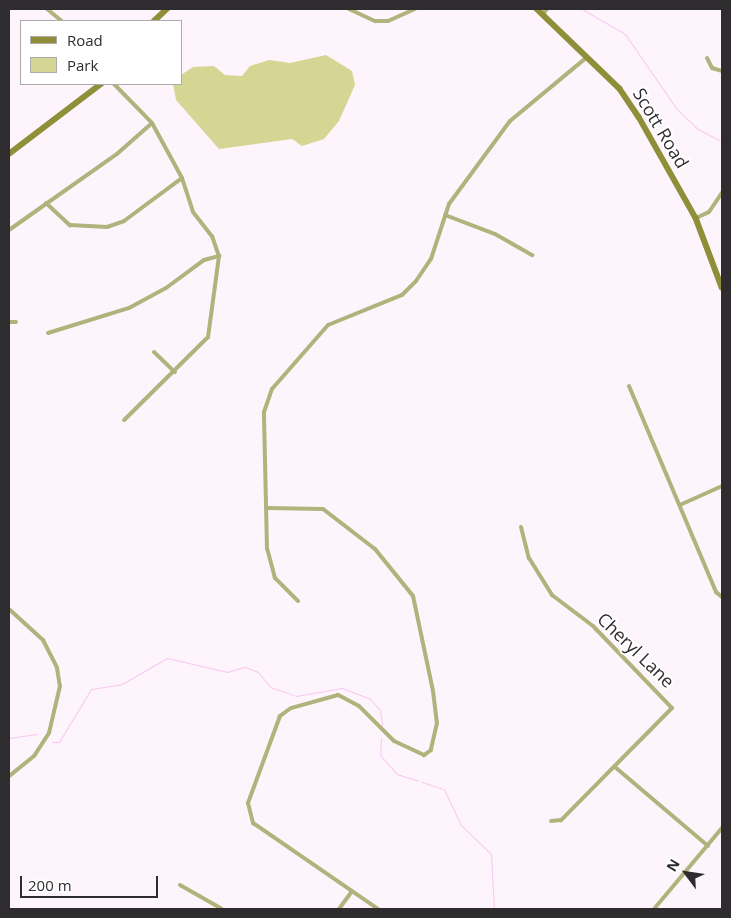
<!DOCTYPE html>
<html>
<head>
<meta charset="utf-8">
<style>
  body { margin:0 }
  #map { position:relative; width:731px; height:918px; overflow:hidden; background:#fdf5fb; font-family:"Open Sans",sans-serif }
  div>[style] { position:absolute }
  [style*='--x'] { left:calc(var(--x)*1px); top:calc(var(--y)*1px); width:calc(var(--w)*1px); rotate:calc(var(--a)*1deg) }
  .green>* { inset:0; background:#d5d594 }
  .stream>* { height:1px; margin:-0.5px; padding:0 0.5px; transform-origin:0.5px; border-radius:0.5px; background:#f9c6f0 }
  .minor>* { height:4px; margin:-2px; padding:0 2px; transform-origin:2px; border-radius:2px; background:#b2b27d }
  .secondary>* { height:5.5px; margin:-2.75px; padding:0 2.75px; transform-origin:2.75px; border-radius:2.75px; background:#908f39 }
  span { translate:-50% -50%; white-space:nowrap; text-align:center; line-height:1.15; -webkit-text-stroke:4px #fff; paint-order:stroke }
  .street-label { font-size:18px; color:#2f2c2f }
  .frame { position:absolute; inset:0; border:10px solid #2f2c2f; pointer-events:none }
  .legend { position:absolute; left:20px; top:20px; width:162px; height:65px; box-sizing:border-box; background:#fff; border:1px solid #acabac; margin:0; padding:6px 9px; list-style:none; font-size:15px; color:#2f2c2f }
  .legend li { display:flex; align-items:center; gap:10px; height:25px }
  .legend b { width:25px; border:1px solid #acabac }
  .north { position:absolute; left:661px; top:848px; width:50px; height:50px; -webkit-text-stroke:4px #fff; paint-order:stroke; rotate:301deg; font-size:14px; font-weight:700; line-height:20px; text-align:center; color:#2f2c2f }
  .north::after { content:''; display:block; margin:auto; width:18px; height:22px; background:#2f2c2f; clip-path:polygon(50% 0,100% 100%,50% 72%,0 100%) }
  .scale { position:absolute; left:20px; top:876px; width:138px; height:22px; box-sizing:border-box; border:2px solid #2f2c2f; border-top:0; padding-left:6px; font-size:15px; line-height:18px; white-space:nowrap; color:#2f2c2f; -webkit-text-stroke:4px #fff; paint-order:stroke }
</style>
</head>
<body>
<div id="map">
  <div class="green">
    <i style="clip-path:polygon(326px 55px,352px 71px,355px 85px,339px 121px,324px 139px,302px 146px,292px 139px,219px 149px,176px 100px,173px 84px,181px 84px,181px 75px,193px 67px,214px 66px,225px 75px,242px 76px,250px 66px,269px 60px,290px 63px)"></i>
  </div>
  <div class="stream">
    <i style="--x:582;--y:9;--w:50;--a:30.2"></i>
    <i style="--x:625;--y:34;--w:90;--a:55.4"></i>
    <i style="--x:676;--y:108;--w:30;--a:44"></i>
    <i style="--x:698;--y:129;--w:27;--a:28"></i>
    <i style="--x:9;--y:738;--w:28;--a:-8"></i>
    <i style="--x:381;--y:738;--w:17;--a:93"></i>
    <i style="--x:380;--y:755;--w:25;--a:48"></i>
    <i style="--x:397;--y:774;--w:22;--a:18"></i>
    <i style="--x:52;--y:742;--w:7;--a:0"></i>
    <i style="--x:59;--y:742;--w:62;--a:-58.9"></i>
    <i style="--x:91;--y:689;--w:31;--a:-9"></i>
    <i style="--x:122;--y:684;--w:52;--a:-30"></i>
    <i style="--x:167;--y:658;--w:62;--a:13.1"></i>
    <i style="--x:227;--y:672;--w:19;--a:-16"></i>
    <i style="--x:245;--y:667;--w:14;--a:21"></i>
    <i style="--x:258;--y:672;--w:19;--a:51"></i>
    <i style="--x:270;--y:687;--w:28;--a:19"></i>
    <i style="--x:296;--y:696;--w:47;--a:-9.9"></i>
    <i style="--x:342;--y:688;--w:30;--a:21"></i>
    <i style="--x:370;--y:699;--w:15;--a:48"></i>
    <i style="--x:380;--y:710;--w:15;--a:82"></i>
    <i style="--x:422;--y:782;--w:23;--a:18"></i>
    <i style="--x:444;--y:789;--w:38;--a:65"></i>
    <i style="--x:460;--y:824;--w:43;--a:44.1"></i>
    <i style="--x:491;--y:854;--w:55;--a:86.9"></i>
  </div>
  <div class="minor">
    <i style="--x:47;--y:9;--w:19;--a:39"></i>
    <i style="--x:349;--y:9;--w:29;--a:25"></i>
    <i style="--x:375;--y:21;--w:13;--a:0"></i>
    <i style="--x:388;--y:21;--w:30;--a:-24"></i>
    <i style="--x:543;--y:14;--w:6;--a:-51"></i>
    <i style="--x:707;--y:58;--w:11;--a:63"></i>
    <i style="--x:712;--y:68;--w:10;--a:17"></i>
    <i style="--x:114;--y:84;--w:54;--a:45.7"></i>
    <i style="--x:152;--y:123;--w:63;--a:61.4"></i>
    <i style="--x:182;--y:178;--w:36;--a:72"></i>
    <i style="--x:193;--y:212;--w:31;--a:52"></i>
    <i style="--x:212;--y:236;--w:21;--a:71"></i>
    <i style="--x:219;--y:256;--w:82;--a:97.7"></i>
    <i style="--x:208;--y:337;--w:118;--a:135.3"></i>
    <i style="--x:46;--y:203;--w:33;--a:43"></i>
    <i style="--x:70;--y:225;--w:37;--a:3"></i>
    <i style="--x:107;--y:227;--w:18;--a:-19"></i>
    <i style="--x:124;--y:221;--w:72;--a:-36.6"></i>
    <i style="--x:445;--y:215;--w:53;--a:20.8"></i>
    <i style="--x:495;--y:234;--w:43;--a:29.6"></i>
    <i style="--x:696;--y:218;--w:14;--a:-25"></i>
    <i style="--x:709;--y:212;--w:23;--a:-56"></i>
    <i style="--x:9;--y:230;--w:133;--a:-35.2"></i>
    <i style="--x:118;--y:153;--w:45;--a:-41.4"></i>
    <i style="--x:9;--y:322;--w:7;--a:0"></i>
    <i style="--x:48;--y:333;--w:85;--a:-17.2"></i>
    <i style="--x:129;--y:308;--w:42;--a:-28.4"></i>
    <i style="--x:166;--y:288;--w:47;--a:-36.4"></i>
    <i style="--x:204;--y:260;--w:16;--a:-15"></i>
    <i style="--x:154;--y:352;--w:29;--a:44"></i>
    <i style="--x:629;--y:386;--w:224;--a:67.1"></i>
    <i style="--x:716;--y:592;--w:8;--a:40"></i>
    <i style="--x:682;--y:504;--w:44;--a:-24.2"></i>
    <i style="--x:268;--y:508;--w:55;--a:1"></i>
    <i style="--x:323;--y:509;--w:66;--a:37.6"></i>
    <i style="--x:375;--y:549;--w:60;--a:51"></i>
    <i style="--x:413;--y:596;--w:97;--a:78.1"></i>
    <i style="--x:433;--y:691;--w:32;--a:83"></i>
    <i style="--x:437;--y:723;--w:28;--a:103"></i>
    <i style="--x:431;--y:750;--w:9;--a:144"></i>
    <i style="--x:424;--y:755;--w:33;--a:-155"></i>
    <i style="--x:394;--y:741;--w:49;--a:-135"></i>
    <i style="--x:359;--y:706;--w:24;--a:-152"></i>
    <i style="--x:338;--y:695;--w:49;--a:164.5"></i>
    <i style="--x:291;--y:708;--w:14;--a:144"></i>
    <i style="--x:280;--y:716;--w:93;--a:110.2"></i>
    <i style="--x:248;--y:803;--w:21;--a:76"></i>
    <i style="--x:253;--y:823;--w:152;--a:34.5"></i>
    <i style="--x:521;--y:527;--w:32;--a:76"></i>
    <i style="--x:529;--y:558;--w:44;--a:58.1"></i>
    <i style="--x:552;--y:595;--w:51;--a:37.1"></i>
    <i style="--x:593;--y:626;--w:114;--a:46.1"></i>
    <i style="--x:672;--y:708;--w:158;--a:134.7"></i>
    <i style="--x:561;--y:820;--w:10;--a:174"></i>
    <i style="--x:298;--y:601;--w:33;--a:-135"></i>
    <i style="--x:275;--y:578;--w:30;--a:-105"></i>
    <i style="--x:267;--y:549;--w:137;--a:-91.3"></i>
    <i style="--x:264;--y:412;--w:24;--a:-71"></i>
    <i style="--x:272;--y:389;--w:85;--a:-48.8"></i>
    <i style="--x:328;--y:325;--w:80;--a:-22.1"></i>
    <i style="--x:402;--y:295;--w:20;--a:-45"></i>
    <i style="--x:416;--y:281;--w:27;--a:-56"></i>
    <i style="--x:431;--y:259;--w:58;--a:-71.9"></i>
    <i style="--x:449;--y:204;--w:103;--a:-53.7"></i>
    <i style="--x:510;--y:121;--w:100;--a:-39.7"></i>
    <i style="--x:9;--y:609;--w:46;--a:42.4"></i>
    <i style="--x:43;--y:640;--w:31;--a:63"></i>
    <i style="--x:57;--y:668;--w:18;--a:81"></i>
    <i style="--x:60;--y:686;--w:48;--a:103.2"></i>
    <i style="--x:49;--y:733;--w:27;--a:123"></i>
    <i style="--x:34;--y:756;--w:32;--a:141"></i>
    <i style="--x:615;--y:767;--w:122;--a:40.3"></i>
    <i style="--x:180;--y:885;--w:48;--a:29.7"></i>
    <i style="--x:339;--y:909;--w:22;--a:-54"></i>
    <i style="--x:654;--y:909;--w:106;--a:-50"></i>
  </div>
  <div class="secondary">
    <i style="--x:537;--y:9;--w:115;--a:43.9"></i>
    <i style="--x:620;--y:89;--w:34;--a:56"></i>
    <i style="--x:639;--y:117;--w:116;--a:60.6"></i>
    <i style="--x:696;--y:218;--w:74;--a:69.4"></i>
    <i style="--x:154;--y:21;--w:18;--a:-43"></i>
    <i style="--x:9;--y:154;--w:116;--a:-37.3"></i>
  </div>
  <div class="street-label">
    <span style="left:661px;top:128px;rotate:59deg">Scott Road</span>
    <span style="left:636px;top:650px;rotate:44deg">Cheryl Lane</span>
  </div>
  <div class="frame"></div>
  <ul class="legend">
  <li><b style="height:6px;background:#908f39"></b>Road</li>
  <li><b style="height:14px;background:#d5d594"></b>Park</li>
  </ul>
  <div class="north">N</div>
  <div class="scale">200 m</div>
</div>
</body>
</html>
